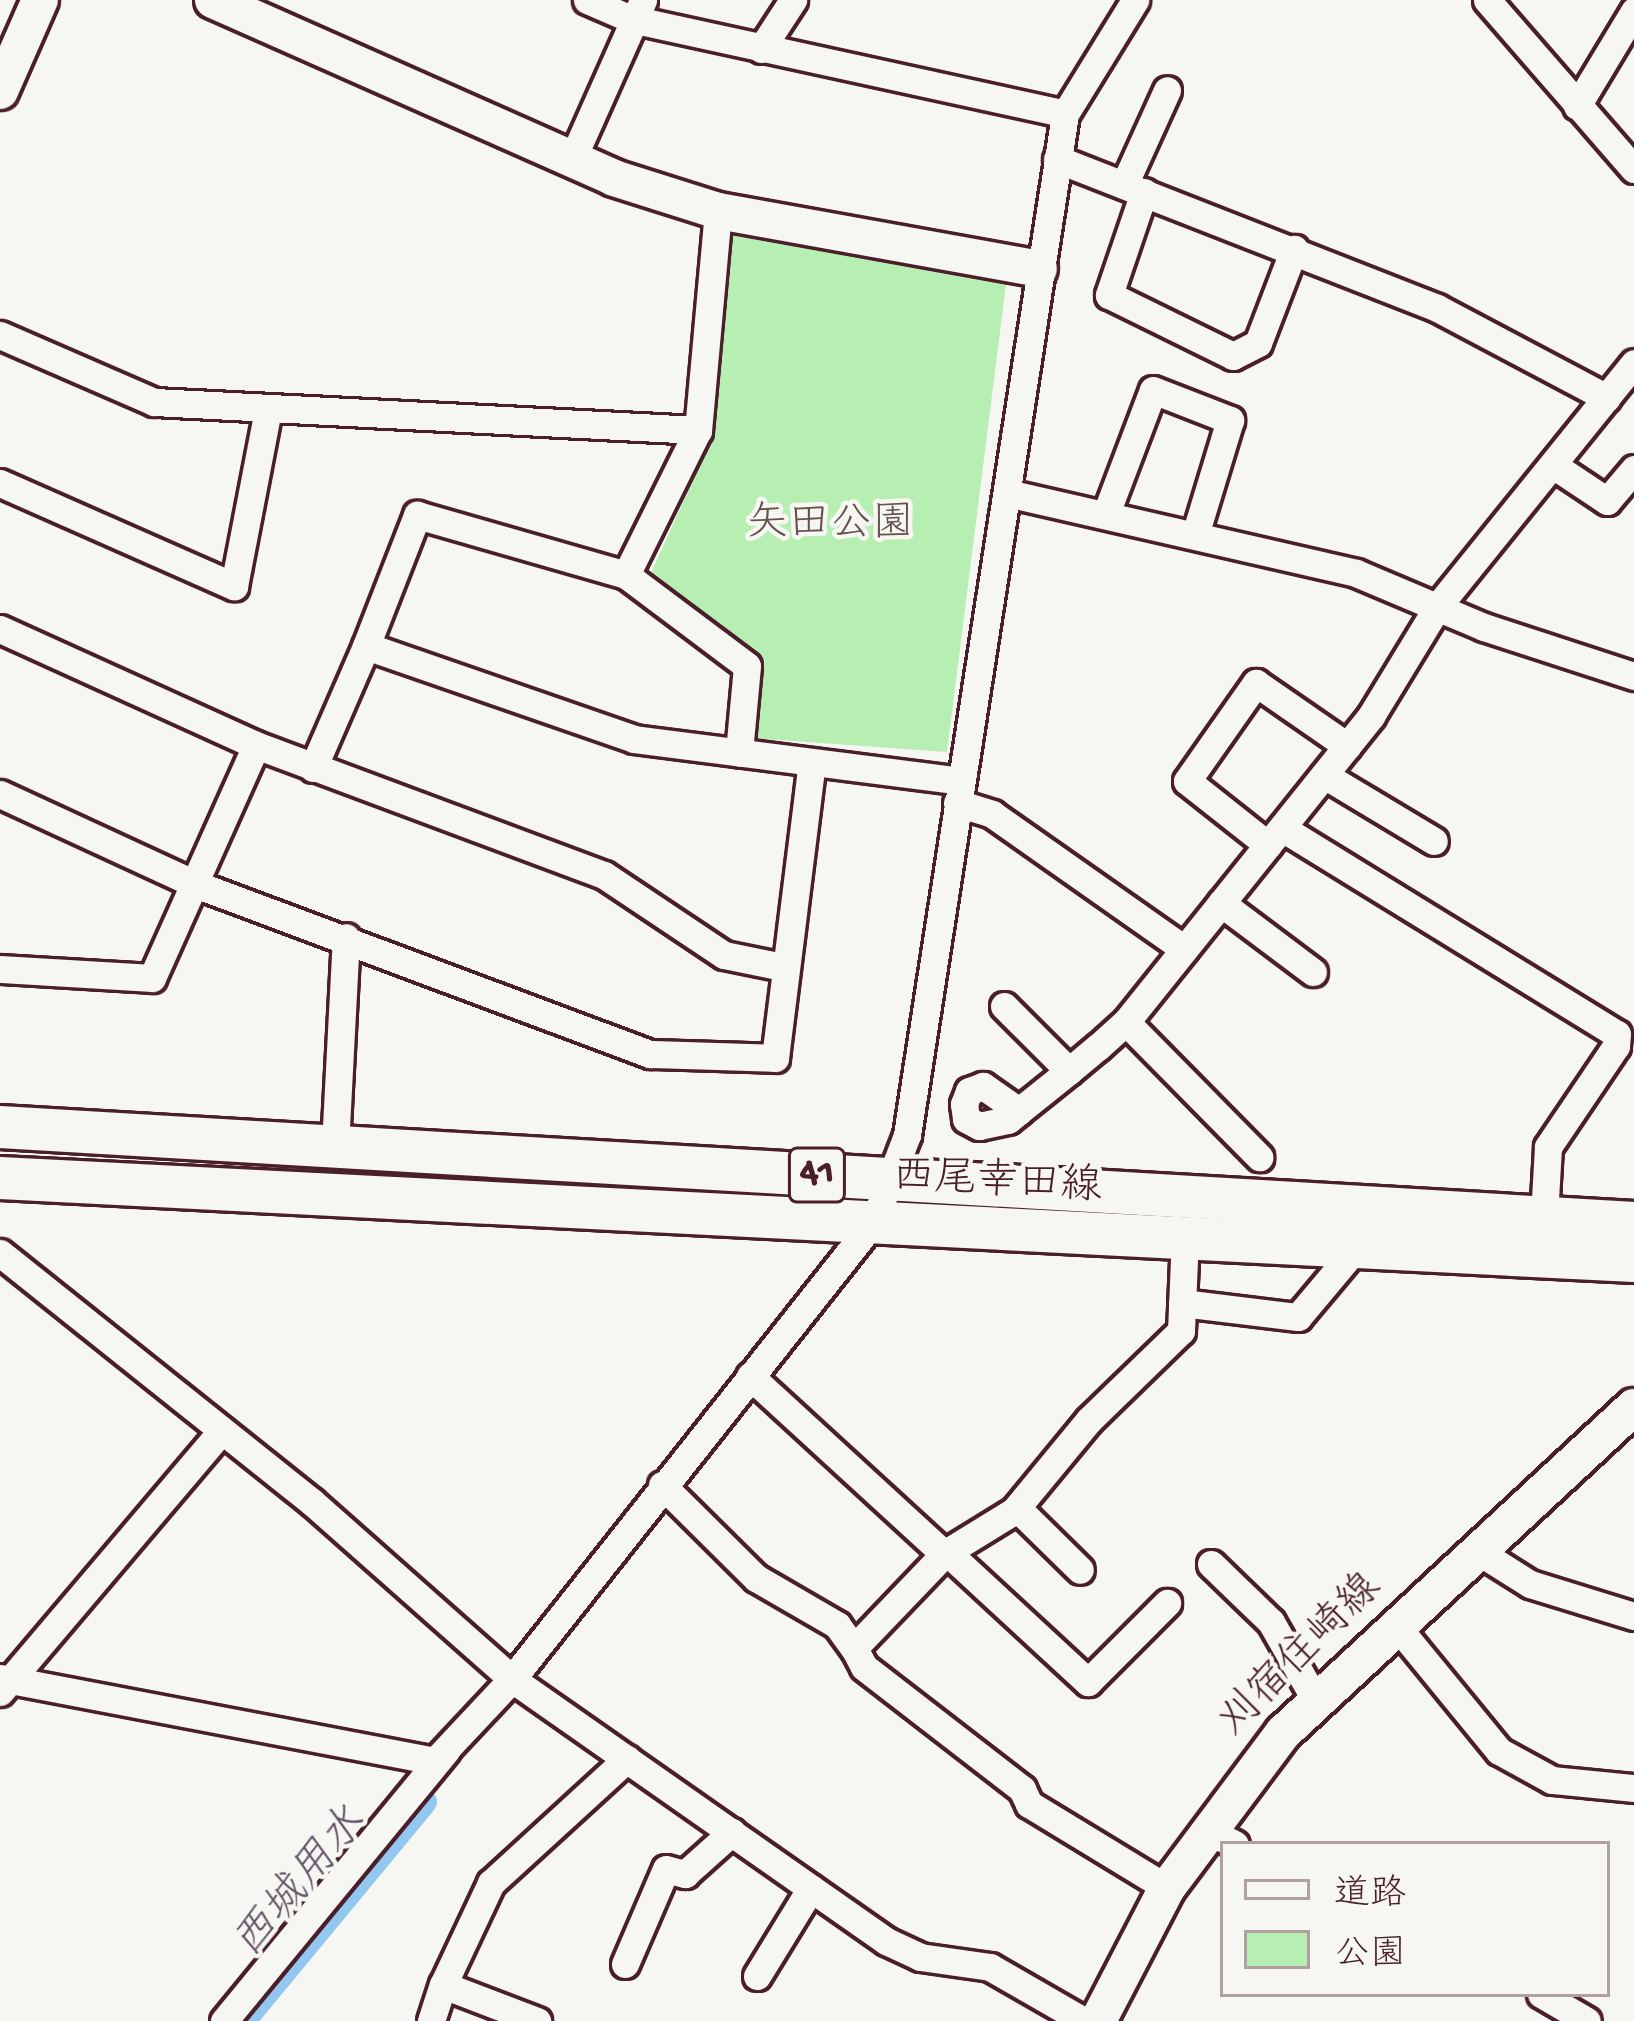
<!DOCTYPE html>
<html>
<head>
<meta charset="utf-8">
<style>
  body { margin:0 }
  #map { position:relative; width:1634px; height:2021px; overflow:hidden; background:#f6f6f2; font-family:"Gochi Hand","Klee One",sans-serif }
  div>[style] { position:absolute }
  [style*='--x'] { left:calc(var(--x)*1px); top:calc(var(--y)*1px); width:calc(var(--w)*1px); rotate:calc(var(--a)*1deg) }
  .green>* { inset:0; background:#b7eeb1 }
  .canal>* { height:24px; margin:-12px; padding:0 12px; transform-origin:12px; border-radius:12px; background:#92c7f0 }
  .roads { filter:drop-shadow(3px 0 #4a1f2b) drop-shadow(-3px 0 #4a1f2b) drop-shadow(0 3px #4a1f2b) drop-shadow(0 -3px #4a1f2b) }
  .street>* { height:27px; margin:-13.5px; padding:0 13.5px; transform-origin:13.5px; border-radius:13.5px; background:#f6f6f2 }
  .secondary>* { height:36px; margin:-18px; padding:0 18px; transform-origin:18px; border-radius:18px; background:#f6f6f2 }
  .primary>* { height:42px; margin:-21px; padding:0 21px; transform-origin:21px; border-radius:21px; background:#f6f6f2 }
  span { translate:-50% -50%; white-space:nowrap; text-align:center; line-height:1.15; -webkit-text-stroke:9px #f6f6f2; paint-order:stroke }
  .shield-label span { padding:3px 9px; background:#f6f6f2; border:3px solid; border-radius:9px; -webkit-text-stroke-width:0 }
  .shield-label { font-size:39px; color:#4a1f2b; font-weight:700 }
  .park-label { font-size:42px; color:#65534c }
  .street-label { font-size:42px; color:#4a1f2b }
  .water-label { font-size:45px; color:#605166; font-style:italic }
  .legend { position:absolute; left:1220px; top:1841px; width:390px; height:156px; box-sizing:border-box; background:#f6f6f2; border:3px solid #b1a0a2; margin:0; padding:15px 21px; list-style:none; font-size:36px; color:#4a1f2b }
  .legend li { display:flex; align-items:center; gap:24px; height:60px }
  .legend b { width:60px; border:3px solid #b1a0a2 }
</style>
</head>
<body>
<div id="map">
  <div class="green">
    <i style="clip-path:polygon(731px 235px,1006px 284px,947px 752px,753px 738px,765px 660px,650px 575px,713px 436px)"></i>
  </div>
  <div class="canal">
    <i style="--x:244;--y:2021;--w:284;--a:-50.4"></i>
  </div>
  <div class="roads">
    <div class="street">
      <i style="--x:587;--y:0;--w:48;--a:23.4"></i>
      <i style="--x:631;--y:19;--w:444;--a:12.3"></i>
      <i style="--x:1487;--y:0;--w:224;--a:49"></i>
      <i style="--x:761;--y:49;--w:59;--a:-56.9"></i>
      <i style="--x:1577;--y:106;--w:111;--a:-59"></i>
      <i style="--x:1057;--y:159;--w:408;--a:21.4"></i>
      <i style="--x:1437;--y:308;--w:192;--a:27.9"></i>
      <i style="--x:571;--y:162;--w:177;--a:-66"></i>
      <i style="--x:1124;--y:185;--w:104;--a:-65.6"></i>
      <i style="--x:1144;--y:192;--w:109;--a:108.8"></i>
      <i style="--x:1109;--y:295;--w:138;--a:26.2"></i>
      <i style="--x:1233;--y:356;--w:28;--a:-27"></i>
      <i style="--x:1258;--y:343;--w:101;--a:-69"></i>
      <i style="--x:718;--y:211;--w:220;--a:95.2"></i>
      <i style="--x:698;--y:430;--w:162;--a:116.4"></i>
      <i style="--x:626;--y:575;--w:151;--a:36.9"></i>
      <i style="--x:747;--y:666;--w:87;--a:95.3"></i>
      <i style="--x:0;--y:335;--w:168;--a:23.5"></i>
      <i style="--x:154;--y:402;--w:545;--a:2.95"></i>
      <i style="--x:1553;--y:465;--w:65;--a:33.7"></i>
      <i style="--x:1607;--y:501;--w:42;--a:-49.8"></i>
      <i style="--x:0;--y:483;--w:256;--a:23.8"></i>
      <i style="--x:234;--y:586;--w:180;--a:-79.1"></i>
      <i style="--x:1007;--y:493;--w:358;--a:12.9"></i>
      <i style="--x:1356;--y:573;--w:139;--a:22.9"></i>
      <i style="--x:1484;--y:627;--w:158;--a:18.1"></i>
      <i style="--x:1107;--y:511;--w:129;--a:-69.2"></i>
      <i style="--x:1153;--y:390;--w:83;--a:21.3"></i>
      <i style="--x:1230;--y:420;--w:117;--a:106.9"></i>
      <i style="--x:0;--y:629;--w:281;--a:24.4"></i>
      <i style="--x:256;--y:745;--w:371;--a:20.5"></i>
      <i style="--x:604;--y:875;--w:144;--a:33.7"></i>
      <i style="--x:724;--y:955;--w:60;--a:11.5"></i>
      <i style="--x:366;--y:646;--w:141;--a:-68.7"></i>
      <i style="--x:417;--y:515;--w:217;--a:16"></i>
      <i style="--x:313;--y:768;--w:133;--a:-66.5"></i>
      <i style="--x:366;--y:646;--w:284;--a:19.1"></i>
      <i style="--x:634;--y:739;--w:330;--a:7.3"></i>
      <i style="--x:1324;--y:775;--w:128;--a:31"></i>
      <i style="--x:0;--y:794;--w:215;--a:24.8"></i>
      <i style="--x:195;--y:884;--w:486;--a:20.5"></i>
      <i style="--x:650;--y:1054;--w:125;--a:1.8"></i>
      <i style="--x:775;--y:1058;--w:297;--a:-82.9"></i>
      <i style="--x:957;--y:803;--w:37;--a:17"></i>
      <i style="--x:992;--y:814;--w:235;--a:35.1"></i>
      <i style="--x:1282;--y:828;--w:393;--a:31.6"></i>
      <i style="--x:1617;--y:1034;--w:12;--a:95"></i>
      <i style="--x:1616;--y:1046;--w:122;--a:124"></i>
      <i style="--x:1548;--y:1147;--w:70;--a:93.3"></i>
      <i style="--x:1268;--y:845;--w:103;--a:-141.7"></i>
      <i style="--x:1187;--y:781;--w:120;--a:-54.9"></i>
      <i style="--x:1256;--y:683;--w:111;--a:34.7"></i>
      <i style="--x:1221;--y:903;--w:115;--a:36.9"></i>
      <i style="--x:0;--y:969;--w:152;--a:3.4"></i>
      <i style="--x:152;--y:978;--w:255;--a:-65.9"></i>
      <i style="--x:1004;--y:1006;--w:92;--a:45"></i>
      <i style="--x:1126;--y:1022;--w:190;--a:45.4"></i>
      <i style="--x:1019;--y:1111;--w:44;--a:-145.2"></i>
      <i style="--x:983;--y:1086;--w:15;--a:160"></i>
      <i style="--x:969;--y:1091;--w:14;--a:111"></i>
      <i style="--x:964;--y:1104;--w:15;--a:82"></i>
      <i style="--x:966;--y:1119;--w:15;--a:28"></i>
      <i style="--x:979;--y:1126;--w:30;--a:-12"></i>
      <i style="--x:1008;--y:1120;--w:14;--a:-39"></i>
      <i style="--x:1019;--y:1111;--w:64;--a:-38.7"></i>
      <i style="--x:1069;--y:1071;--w:38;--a:-40"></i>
      <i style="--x:1098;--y:1047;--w:38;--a:-42"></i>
      <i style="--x:1126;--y:1022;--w:392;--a:-51.3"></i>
      <i style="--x:1371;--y:716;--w:129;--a:-58.7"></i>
      <i style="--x:1438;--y:606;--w:312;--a:-51.1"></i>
      <i style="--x:335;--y:1146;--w:209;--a:-87"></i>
      <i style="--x:0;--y:1253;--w:399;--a:38.6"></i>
      <i style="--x:312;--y:1502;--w:267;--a:41.5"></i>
      <i style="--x:512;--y:1679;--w:457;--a:35"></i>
      <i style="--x:886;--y:1941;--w:38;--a:25"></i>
      <i style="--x:920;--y:1957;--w:71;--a:8.1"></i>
      <i style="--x:990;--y:1967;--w:108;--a:29.9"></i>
      <i style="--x:1182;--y:1303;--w:117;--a:6.9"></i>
      <i style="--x:1298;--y:1317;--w:89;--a:-50"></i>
      <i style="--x:750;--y:1376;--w:263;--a:42.5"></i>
      <i style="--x:944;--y:1554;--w:82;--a:-31.6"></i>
      <i style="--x:1014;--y:1511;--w:118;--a:-50.5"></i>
      <i style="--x:1089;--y:1420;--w:128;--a:-44.1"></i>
      <i style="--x:1181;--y:1331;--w:94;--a:-87.6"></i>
      <i style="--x:662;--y:1485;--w:132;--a:44.7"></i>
      <i style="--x:756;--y:1578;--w:94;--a:30.1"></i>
      <i style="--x:837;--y:1625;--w:29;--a:54"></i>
      <i style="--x:854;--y:1648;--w:130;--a:-46.2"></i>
      <i style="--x:1017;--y:1508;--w:88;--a:44.5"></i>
      <i style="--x:1476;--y:1550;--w:64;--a:32.2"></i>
      <i style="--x:1530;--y:1584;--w:109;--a:17.1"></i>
      <i style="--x:947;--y:1552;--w:192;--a:42.7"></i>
      <i style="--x:1088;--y:1682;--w:112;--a:-45"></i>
      <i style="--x:1211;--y:1564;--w:83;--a:44"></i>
      <i style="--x:1271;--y:1622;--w:89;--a:60.3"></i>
      <i style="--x:1395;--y:1624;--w:164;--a:50.7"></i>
      <i style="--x:1499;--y:1751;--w:60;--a:28.7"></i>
      <i style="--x:1552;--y:1780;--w:82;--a:5.6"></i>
      <i style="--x:854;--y:1648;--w:21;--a:62"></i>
      <i style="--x:864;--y:1667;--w:200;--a:37.7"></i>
      <i style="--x:1022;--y:1789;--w:17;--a:65"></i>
      <i style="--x:1029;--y:1804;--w:162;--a:31.3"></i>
      <i style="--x:0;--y:1678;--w:443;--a:10.8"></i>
      <i style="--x:435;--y:1761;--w:112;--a:-46.8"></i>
      <i style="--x:512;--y:1679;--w:584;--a:-51.68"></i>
      <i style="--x:874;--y:1221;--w:92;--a:-69"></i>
      <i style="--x:907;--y:1135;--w:1033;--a:-81.2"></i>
      <i style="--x:1065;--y:114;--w:134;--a:-58.4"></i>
      <i style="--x:0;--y:1692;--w:343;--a:-49.7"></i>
      <i style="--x:1206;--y:1830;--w:32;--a:26"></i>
      <i style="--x:625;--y:1964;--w:103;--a:-66.7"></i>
      <i style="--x:666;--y:1869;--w:20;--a:15"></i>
      <i style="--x:685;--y:1874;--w:63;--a:-41.8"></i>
      <i style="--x:757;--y:1976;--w:103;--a:-58.5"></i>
      <i style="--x:443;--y:1985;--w:113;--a:-64.8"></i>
      <i style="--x:491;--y:1883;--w:184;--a:-42.4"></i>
      <i style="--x:1541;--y:1994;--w:53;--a:30.4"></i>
      <i style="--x:224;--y:2021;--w:350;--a:-50.6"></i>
      <i style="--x:431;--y:2021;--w:38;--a:-72"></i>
      <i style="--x:443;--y:1985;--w:101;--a:21"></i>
    </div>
    <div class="secondary">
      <i style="--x:213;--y:0;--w:439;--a:23.9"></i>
      <i style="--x:614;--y:178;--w:109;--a:17.6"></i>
      <i style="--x:718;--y:211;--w:326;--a:10.2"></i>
      <i style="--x:0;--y:91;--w:99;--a:-66.3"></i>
      <i style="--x:1098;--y:2021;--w:150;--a:-62.6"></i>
      <i style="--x:1167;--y:1888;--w:194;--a:-53.2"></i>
      <i style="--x:1283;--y:1733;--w:479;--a:-42.9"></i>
    </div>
    <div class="primary">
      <i style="--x:0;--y:1127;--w:1637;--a:3.36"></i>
      <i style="--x:0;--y:1178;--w:1636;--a:2.91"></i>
    </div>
  </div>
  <div class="shield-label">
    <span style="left:817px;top:1175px">41</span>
  </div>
  <div class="park-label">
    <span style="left:830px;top:527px">矢田公園</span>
  </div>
  <div class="street-label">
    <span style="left:997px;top:1185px;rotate:3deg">西尾幸田線</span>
    <span style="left:1302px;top:1657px;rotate:-45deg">刈宿住崎線</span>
  </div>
  <div class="water-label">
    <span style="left:302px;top:1885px;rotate:-50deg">西城用水</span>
  </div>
  <ul class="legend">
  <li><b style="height:15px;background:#f6f6f2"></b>道路</li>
  <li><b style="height:33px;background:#b7eeb1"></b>公園</li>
  </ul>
</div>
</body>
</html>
